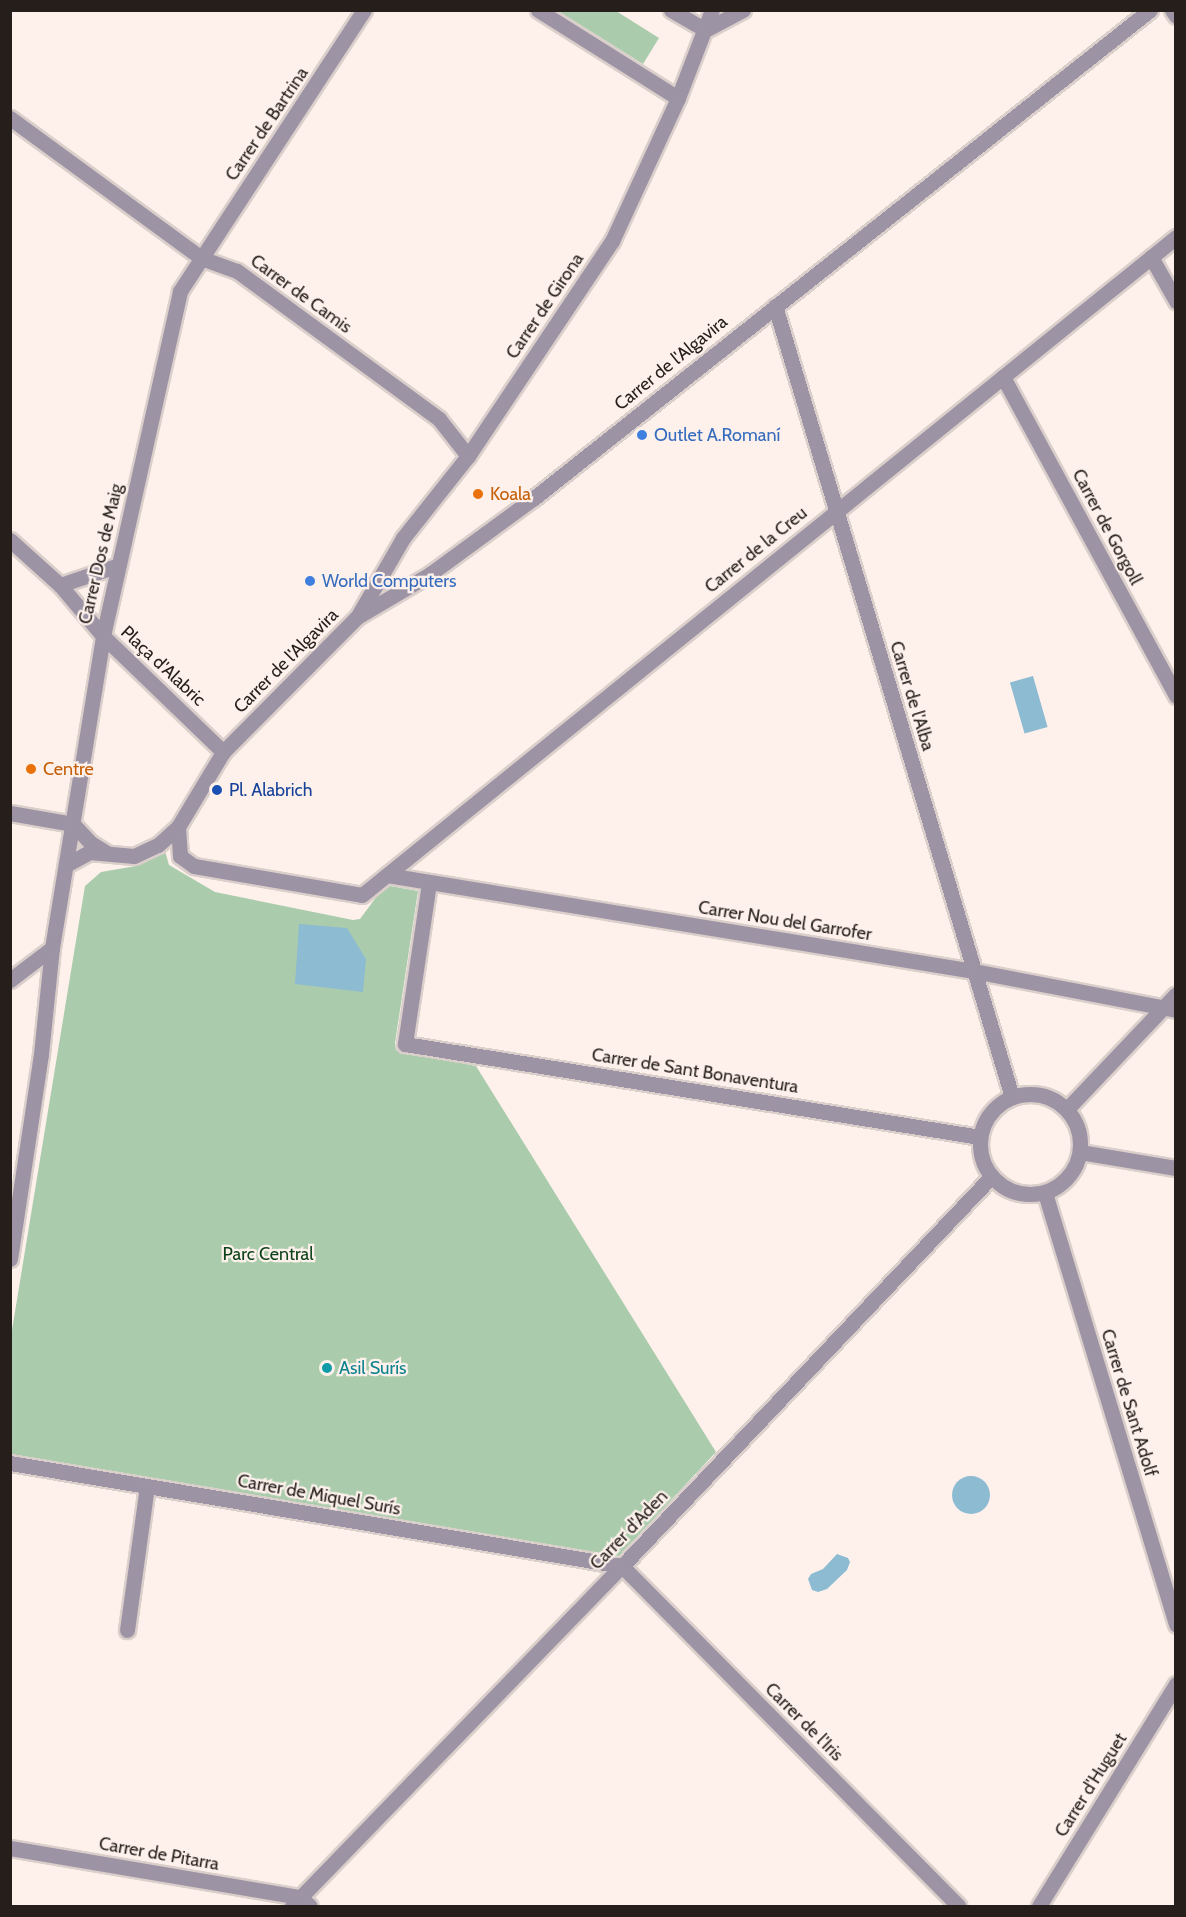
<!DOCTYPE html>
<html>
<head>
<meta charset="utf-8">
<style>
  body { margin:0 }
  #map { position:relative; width:1186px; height:1917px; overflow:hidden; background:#fef1ec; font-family:Cabin,sans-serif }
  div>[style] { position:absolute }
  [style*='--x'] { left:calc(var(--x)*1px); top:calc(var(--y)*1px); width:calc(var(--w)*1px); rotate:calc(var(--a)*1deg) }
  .green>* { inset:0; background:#aaccad }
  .water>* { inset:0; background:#8dbbd2; transform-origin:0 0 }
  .round { border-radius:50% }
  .roads { filter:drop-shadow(2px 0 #dbcfcb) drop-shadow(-2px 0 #dbcfcb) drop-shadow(0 2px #dbcfcb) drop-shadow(0 -2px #dbcfcb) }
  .minor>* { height:15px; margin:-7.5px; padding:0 7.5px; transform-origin:7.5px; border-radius:7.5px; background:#9c94a4 }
  .minor>.ring { margin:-7.5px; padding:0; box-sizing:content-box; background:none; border:15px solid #9c94a4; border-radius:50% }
  .dots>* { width:16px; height:16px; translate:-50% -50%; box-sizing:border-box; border:3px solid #fef1ec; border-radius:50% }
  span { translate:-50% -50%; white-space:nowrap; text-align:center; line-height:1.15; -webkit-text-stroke:4.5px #fef1ec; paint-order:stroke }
  .street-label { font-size:18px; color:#251e1b }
  .shop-label { font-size:18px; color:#366cbe }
  .left { translate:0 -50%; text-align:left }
  .food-label { font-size:18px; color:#c56008 }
  .transit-label { font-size:18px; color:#164399 }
  .park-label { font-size:18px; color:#0d431a }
  .culture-label { font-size:18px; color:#0d838f }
  .frame { position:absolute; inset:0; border:12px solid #251e1b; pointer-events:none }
</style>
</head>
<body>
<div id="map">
  <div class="green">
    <i style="clip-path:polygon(558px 11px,616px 11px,659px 38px,643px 64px)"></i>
    <i style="clip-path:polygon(165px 851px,169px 865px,215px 892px,353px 920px,360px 919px,385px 885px,418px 891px,395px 1043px,396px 1050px,476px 1066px,716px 1452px,619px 1556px,11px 1454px,11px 1336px,85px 886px,101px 872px,136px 866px)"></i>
  </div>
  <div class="water">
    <i style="left:1033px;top:676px;width:53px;height:24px;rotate:74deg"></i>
    <i style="clip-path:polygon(299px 924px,347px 928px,366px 959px,363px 992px,295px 984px)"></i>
    <i class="round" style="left:952px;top:1476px;width:38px;height:38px"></i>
    <i style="clip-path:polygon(837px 1554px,848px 1558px,850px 1562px,847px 1570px,827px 1589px,818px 1592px,812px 1590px,808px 1579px,811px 1574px,823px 1569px)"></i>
  </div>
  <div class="roads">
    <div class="minor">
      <i style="--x:538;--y:10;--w:165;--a:32.2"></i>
      <i style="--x:671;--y:10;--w:39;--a:30"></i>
      <i style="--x:1172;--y:10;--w:7;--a:56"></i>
      <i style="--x:705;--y:30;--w:43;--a:-27.8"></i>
      <i style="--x:10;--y:118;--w:237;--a:36.2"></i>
      <i style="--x:201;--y:258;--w:38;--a:20"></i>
      <i style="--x:237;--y:271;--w:250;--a:36.2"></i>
      <i style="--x:439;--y:419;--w:47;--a:51.9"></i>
      <i style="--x:1151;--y:257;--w:51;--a:60.4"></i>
      <i style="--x:775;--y:306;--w:826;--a:73.32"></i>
      <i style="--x:1003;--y:377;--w:363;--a:61.5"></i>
      <i style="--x:10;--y:540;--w:67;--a:42"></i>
      <i style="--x:60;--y:585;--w:67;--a:49.9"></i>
      <i style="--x:103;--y:636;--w:167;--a:44"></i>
      <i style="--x:60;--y:585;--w:62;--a:-18.7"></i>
      <i style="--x:359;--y:614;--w:88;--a:-59.9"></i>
      <i style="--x:403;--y:538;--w:105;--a:-51.6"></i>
      <i style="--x:468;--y:456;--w:259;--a:-56.2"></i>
      <i style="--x:612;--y:241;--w:157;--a:-65.2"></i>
      <i style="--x:678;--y:98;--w:94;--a:-68.9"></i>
      <i style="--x:10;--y:813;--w:64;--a:9.9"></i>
      <i style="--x:73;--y:824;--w:26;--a:47"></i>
      <i style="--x:91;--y:843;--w:19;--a:32"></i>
      <i style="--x:178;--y:827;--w:29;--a:86"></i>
      <i style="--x:180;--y:856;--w:17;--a:36"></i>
      <i style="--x:194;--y:866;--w:170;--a:9.8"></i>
      <i style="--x:362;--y:895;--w:1047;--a:-38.95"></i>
      <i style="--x:66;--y:865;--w:26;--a:-29"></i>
      <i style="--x:89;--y:852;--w:45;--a:5.1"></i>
      <i style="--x:134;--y:856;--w:26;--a:-25"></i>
      <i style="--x:158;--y:845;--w:27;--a:-42"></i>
      <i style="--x:178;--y:827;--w:87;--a:-59"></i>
      <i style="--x:223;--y:752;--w:190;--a:-45.2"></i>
      <i style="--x:357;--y:617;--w:85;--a:-30.5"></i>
      <i style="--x:430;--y:574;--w:129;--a:-36.2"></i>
      <i style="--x:534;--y:498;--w:786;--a:-38.39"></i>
      <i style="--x:387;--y:875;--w:595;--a:9.29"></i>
      <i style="--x:974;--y:971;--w:206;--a:10.9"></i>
      <i style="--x:429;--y:883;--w:163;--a:98.5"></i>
      <i style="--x:405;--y:1044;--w:582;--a:9.19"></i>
      <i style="--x:10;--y:980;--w:53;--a:-37.3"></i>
      <i class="ring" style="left:980px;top:1094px;width:85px;height:85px"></i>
      <i style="--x:1067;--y:1109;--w:158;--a:-46.5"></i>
      <i style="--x:1080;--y:1152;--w:97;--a:9.5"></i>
      <i style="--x:1045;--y:1193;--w:451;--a:73.1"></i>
      <i style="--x:10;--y:1259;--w:207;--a:-81.4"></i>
      <i style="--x:41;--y:1054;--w:107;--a:-84.1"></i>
      <i style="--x:52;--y:948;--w:316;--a:-80.7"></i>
      <i style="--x:103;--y:636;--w:353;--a:-77.4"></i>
      <i style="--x:180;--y:291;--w:336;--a:-56.8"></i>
      <i style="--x:10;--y:1463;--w:621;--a:9.55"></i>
      <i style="--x:622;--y:1566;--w:478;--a:45.3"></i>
      <i style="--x:127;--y:1630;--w:145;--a:-82.1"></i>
      <i style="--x:10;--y:1848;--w:294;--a:9.6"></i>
      <i style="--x:300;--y:1897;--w:13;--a:42"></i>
      <i style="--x:292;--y:1906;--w:474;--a:-45.9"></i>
      <i style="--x:622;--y:1566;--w:536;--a:-46.51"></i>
      <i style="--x:1039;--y:1906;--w:261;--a:-58.3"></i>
    </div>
  </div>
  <div class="dots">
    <i style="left:642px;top:435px;background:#3f7fe0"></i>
    <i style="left:478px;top:494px;background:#e8710a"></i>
    <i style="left:310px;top:581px;background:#3f7fe0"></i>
    <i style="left:31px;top:769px;background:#e8710a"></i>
    <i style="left:217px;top:790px;background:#1a4fb4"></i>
    <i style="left:327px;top:1368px;background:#0f9aa8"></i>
  </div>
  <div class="street-label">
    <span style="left:267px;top:124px;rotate:-56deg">Carrer de Bartrina</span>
    <span style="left:301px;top:294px;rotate:36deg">Carrer de Camis</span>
    <span style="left:545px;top:306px;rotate:-56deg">Carrer de Girona</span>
    <span style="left:671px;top:363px;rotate:-39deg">Carrer de l'Algavira</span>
    <span style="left:1107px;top:527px;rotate:62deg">Carrer de Gorgoll</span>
    <span style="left:756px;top:550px;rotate:-39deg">Carrer de la Creu</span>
    <span style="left:101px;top:554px;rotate:-77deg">Carrer Dos de Maig</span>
    <span style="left:286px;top:661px;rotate:-45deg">Carrer de l'Algavira</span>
    <span style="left:163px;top:666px;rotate:43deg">Plaça d'Alabric</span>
    <span style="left:912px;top:696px;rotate:73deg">Carrer de l'Alba</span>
    <span style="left:785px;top:921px;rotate:9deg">Carrer Nou del Garrofer</span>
    <span style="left:695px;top:1071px;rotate:9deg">Carrer de Sant Bonaventura</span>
    <span style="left:1129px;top:1403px;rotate:73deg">Carrer de Sant Adolf</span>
    <span style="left:319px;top:1495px;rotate:10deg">Carrer de Miquel Surís</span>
    <span style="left:629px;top:1530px;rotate:-46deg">Carrer d'Aden</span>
    <span style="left:804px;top:1722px;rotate:45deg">Carrer de l'Iris</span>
    <span style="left:1091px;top:1785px;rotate:-58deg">Carrer d'Huguet</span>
    <span style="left:159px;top:1854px;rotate:10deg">Carrer de Pitarra</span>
  </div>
  <div class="shop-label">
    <span class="left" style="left:654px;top:435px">Outlet A.Romaní</span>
    <span class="left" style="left:322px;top:581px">World Computers</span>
  </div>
  <div class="food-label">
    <span class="left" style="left:490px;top:494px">Koala</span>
    <span class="left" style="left:43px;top:769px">Centre</span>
  </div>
  <div class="transit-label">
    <span class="left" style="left:229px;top:790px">Pl. Alabrich</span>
  </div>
  <div class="park-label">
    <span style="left:268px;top:1254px">Parc Central</span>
  </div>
  <div class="culture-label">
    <span class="left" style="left:339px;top:1368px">Asil Surís</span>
  </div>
  <div class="frame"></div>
</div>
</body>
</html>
